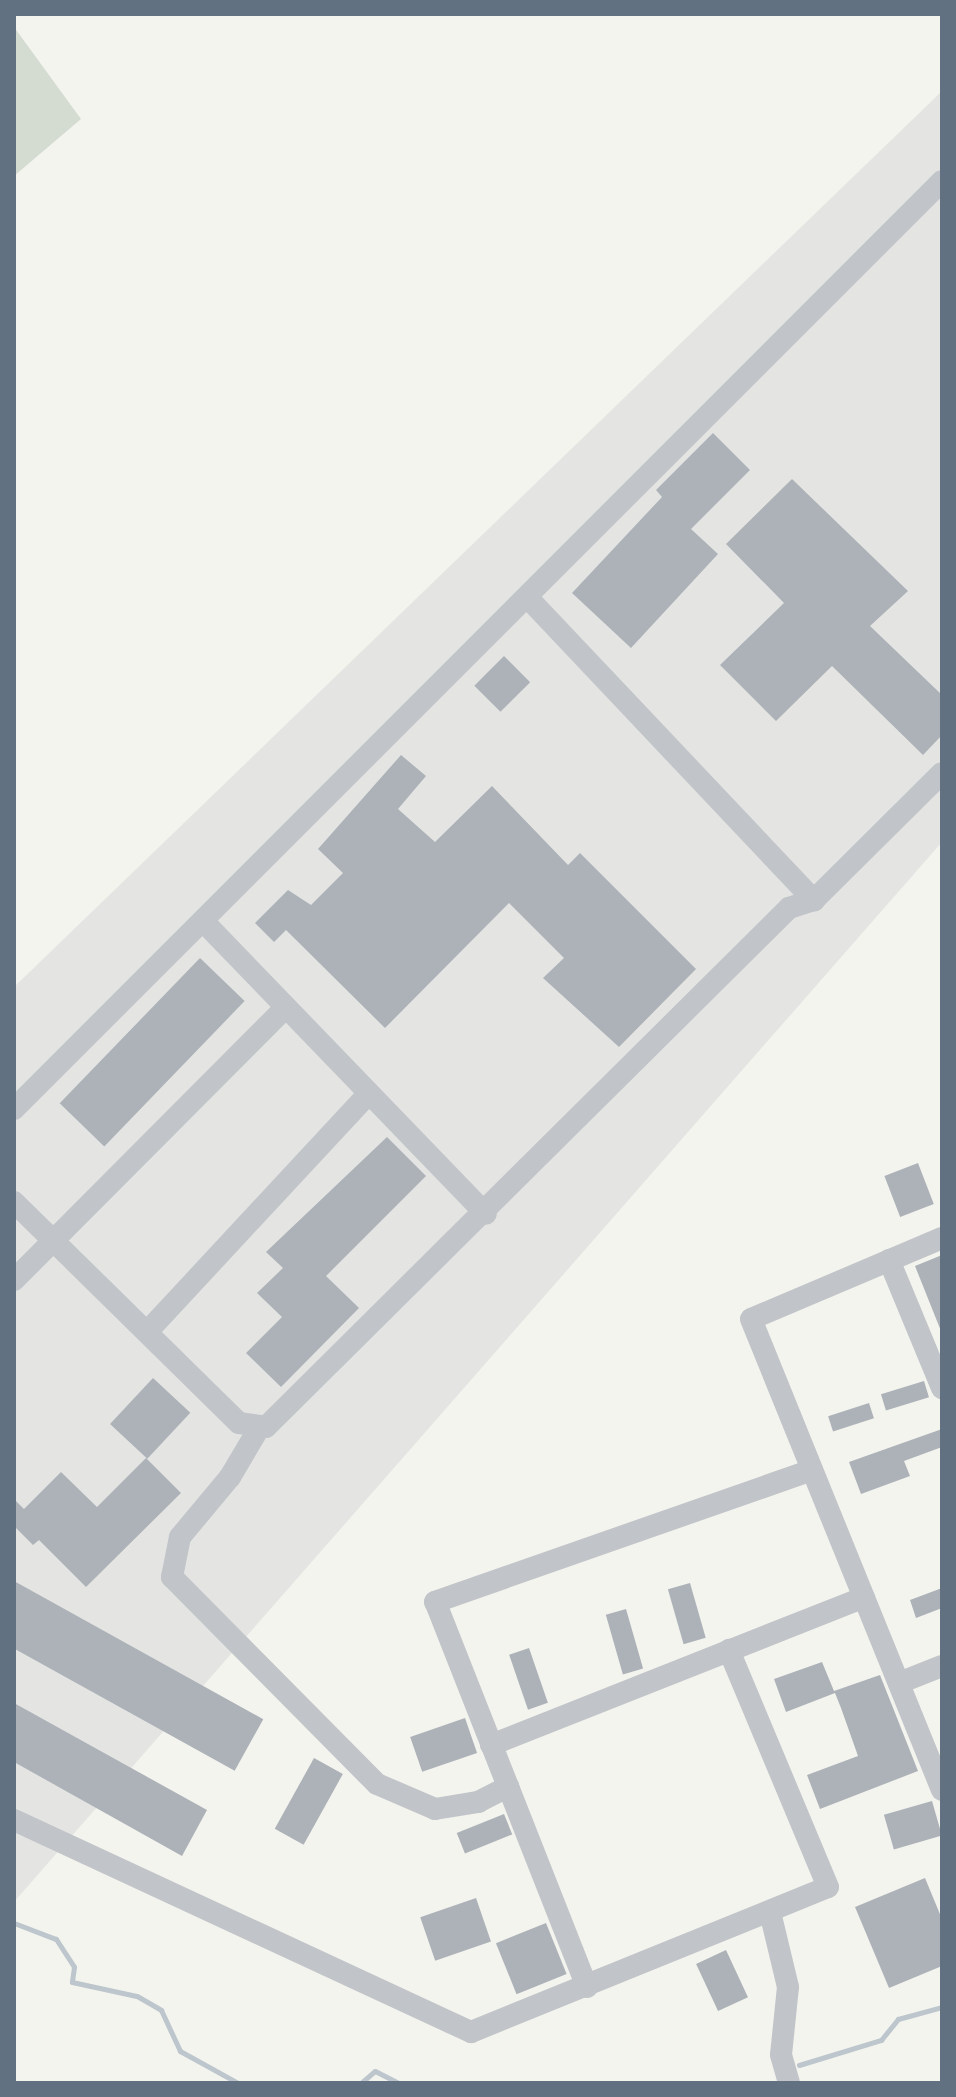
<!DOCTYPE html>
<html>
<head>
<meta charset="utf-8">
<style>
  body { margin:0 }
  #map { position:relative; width:956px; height:2097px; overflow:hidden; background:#f4f4ef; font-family:Overpass,sans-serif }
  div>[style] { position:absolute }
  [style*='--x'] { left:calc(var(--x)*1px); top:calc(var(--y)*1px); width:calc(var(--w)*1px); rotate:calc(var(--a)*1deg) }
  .built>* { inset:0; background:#e4e5e3 }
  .green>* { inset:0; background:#d4dbd1 }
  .stream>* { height:5px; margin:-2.5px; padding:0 2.5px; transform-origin:2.5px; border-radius:2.5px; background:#bcc6cc }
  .building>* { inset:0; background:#acb2b8; transform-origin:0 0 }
  .minor>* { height:22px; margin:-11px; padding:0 11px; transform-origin:11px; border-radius:11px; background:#c1c4c8 }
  span { translate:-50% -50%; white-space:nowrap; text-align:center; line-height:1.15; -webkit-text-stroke:8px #fff; paint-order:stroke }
  .frame { position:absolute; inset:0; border:16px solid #627181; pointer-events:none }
</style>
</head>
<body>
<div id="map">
  <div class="built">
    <i style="clip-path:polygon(942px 91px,942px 842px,14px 1902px,14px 987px)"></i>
  </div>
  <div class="green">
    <i style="clip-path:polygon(14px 27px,81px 119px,14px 176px)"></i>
  </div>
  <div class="stream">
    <i style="--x:14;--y:1923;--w:45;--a:20.9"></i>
    <i style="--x:56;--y:1939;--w:33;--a:57"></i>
    <i style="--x:74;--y:1967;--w:15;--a:98"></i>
    <i style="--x:72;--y:1982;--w:66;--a:12.2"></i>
    <i style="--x:137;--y:1996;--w:28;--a:30"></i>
    <i style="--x:161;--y:2010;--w:45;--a:65.1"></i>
    <i style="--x:180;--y:2051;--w:66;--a:28.9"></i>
    <i style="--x:799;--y:2065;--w:86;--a:-17"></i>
    <i style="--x:881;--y:2040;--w:27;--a:-51"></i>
    <i style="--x:898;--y:2019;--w:46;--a:-15.3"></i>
    <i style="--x:361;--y:2083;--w:18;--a:-41"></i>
    <i style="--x:375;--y:2071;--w:27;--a:27"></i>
  </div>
  <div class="building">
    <i style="clip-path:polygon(713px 433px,750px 470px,691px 529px,718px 554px,631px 648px,572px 593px,662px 497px,656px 490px)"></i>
    <i style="clip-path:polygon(792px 479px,908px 591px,870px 626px,942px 695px,942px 735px,923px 755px,832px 666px,776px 721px,720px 665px,784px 603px,726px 544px)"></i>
    <i style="left:504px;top:656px;width:37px;height:42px;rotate:45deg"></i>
    <i style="clip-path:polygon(401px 755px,426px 776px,398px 809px,435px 842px,492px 786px,568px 865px,580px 853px,696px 969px,619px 1047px,543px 978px,564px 958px,509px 903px,385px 1028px,286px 930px,274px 942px,255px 923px,288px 890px,311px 905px,343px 873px,318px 849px)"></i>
    <i style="left:200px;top:958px;width:62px;height:202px;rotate:44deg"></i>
    <i style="clip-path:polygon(387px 1137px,426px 1176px,326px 1276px,359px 1308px,281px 1387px,246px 1353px,282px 1317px,257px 1293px,283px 1268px,266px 1252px)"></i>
    <i style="left:918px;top:1163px;width:44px;height:36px;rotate:69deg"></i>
    <i style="clip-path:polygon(942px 1255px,942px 1331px,941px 1331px,915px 1266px)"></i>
    <i style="left:153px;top:1378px;width:51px;height:63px;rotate:43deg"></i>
    <i style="left:924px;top:1381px;width:17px;height:45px;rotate:73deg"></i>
    <i style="left:869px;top:1403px;width:16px;height:43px;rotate:72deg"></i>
    <i style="clip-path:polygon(942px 1429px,942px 1447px,904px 1461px,910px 1476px,861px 1494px,849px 1462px)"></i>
    <i style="clip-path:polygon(146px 1458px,181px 1493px,86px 1587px,39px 1540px,33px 1545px,14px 1526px,14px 1499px,24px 1509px,61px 1472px,97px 1507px)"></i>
    <i style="left:14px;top:1581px;width:285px;height:59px;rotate:29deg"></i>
    <i style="left:690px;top:1583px;width:57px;height:23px;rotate:74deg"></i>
    <i style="clip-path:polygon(942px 1588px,942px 1608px,916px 1618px,910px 1600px)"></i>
    <i style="left:626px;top:1609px;width:62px;height:21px;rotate:74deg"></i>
    <i style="left:529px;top:1648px;width:58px;height:21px;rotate:71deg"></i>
    <i style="clip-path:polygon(822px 1662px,834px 1691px,880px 1675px,918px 1771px,820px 1809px,807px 1775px,858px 1756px,841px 1708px,835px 1693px,786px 1712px,774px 1679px)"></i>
    <i style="clip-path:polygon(14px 1703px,207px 1810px,182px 1856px,14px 1762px)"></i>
    <i style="left:465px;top:1718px;width:37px;height:58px;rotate:71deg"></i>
    <i style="left:314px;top:1758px;width:33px;height:81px;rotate:29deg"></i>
    <i style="left:932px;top:1801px;width:36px;height:50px;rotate:74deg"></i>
    <i style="left:504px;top:1814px;width:22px;height:51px;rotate:68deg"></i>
    <i style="clip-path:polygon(925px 1878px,942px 1919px,942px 1966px,889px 1988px,855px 1907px)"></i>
    <i style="left:476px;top:1898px;width:46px;height:59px;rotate:71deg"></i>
    <i style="left:546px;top:1923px;width:55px;height:54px;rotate:68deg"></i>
    <i style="left:726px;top:1950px;width:52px;height:33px;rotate:65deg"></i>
  </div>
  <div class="minor">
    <i style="--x:529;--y:599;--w:415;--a:46.6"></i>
    <i style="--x:203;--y:921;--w:407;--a:46"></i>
    <i style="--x:14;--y:1109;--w:1312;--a:-45"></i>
    <i style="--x:14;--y:1202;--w:315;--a:44.5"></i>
    <i style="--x:239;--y:1423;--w:27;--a:8"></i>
    <i style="--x:266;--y:1427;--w:737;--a:-44.78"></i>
    <i style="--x:789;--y:908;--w:26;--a:-18"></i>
    <i style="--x:814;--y:900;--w:180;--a:-44.8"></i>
    <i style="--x:942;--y:1238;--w:207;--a:157"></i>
    <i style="--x:751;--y:1319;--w:508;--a:67.93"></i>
    <i style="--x:889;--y:1260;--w:139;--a:67.5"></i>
    <i style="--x:14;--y:1280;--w:385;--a:-45.1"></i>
    <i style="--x:147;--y:1332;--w:326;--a:-47.1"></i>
    <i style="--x:259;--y:1428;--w:57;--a:120.6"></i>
    <i style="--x:230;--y:1477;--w:78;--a:129.8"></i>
    <i style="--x:180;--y:1537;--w:41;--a:101.3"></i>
    <i style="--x:172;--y:1577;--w:291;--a:45.3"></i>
    <i style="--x:377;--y:1784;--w:63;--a:23.3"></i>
    <i style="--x:435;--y:1809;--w:44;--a:-9.2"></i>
    <i style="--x:478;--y:1802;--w:34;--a:-27"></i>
    <i style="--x:899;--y:1683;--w:46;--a:-21.6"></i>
    <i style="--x:491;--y:1745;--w:401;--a:-21.6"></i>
    <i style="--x:14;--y:1820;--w:504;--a:24.89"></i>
    <i style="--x:471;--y:2032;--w:385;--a:-22.1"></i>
    <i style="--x:828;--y:1887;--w:257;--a:-112.7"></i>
    <i style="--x:770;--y:1912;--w:77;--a:76.5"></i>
    <i style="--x:788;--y:1987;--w:68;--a:95.9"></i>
    <i style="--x:781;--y:2055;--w:29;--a:74"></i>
    <i style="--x:587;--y:1987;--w:414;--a:-111.5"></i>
    <i style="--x:435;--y:1602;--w:399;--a:-19.3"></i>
  </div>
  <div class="frame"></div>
</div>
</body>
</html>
